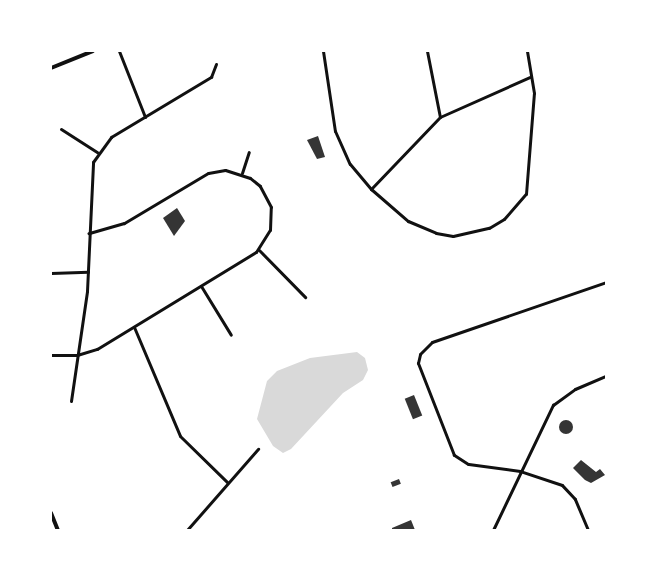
<!DOCTYPE html>
<html>
<head>
<meta charset="utf-8">
<style>
  body { margin:0 }
  #map { position:relative; width:657px; height:581px; overflow:hidden; background:#fff; font-family:"Space Grotesk",sans-serif }
  div>[style] { position:absolute }
  [style*='--x'] { left:calc(var(--x)*1px); top:calc(var(--y)*1px); width:calc(var(--w)*1px); rotate:calc(var(--a)*1deg) }
  .water>* { inset:0; background:#d9d9d9 }
  .building>* { inset:0; background:#353535; transform-origin:0 0 }
  .round { border-radius:50% }
  .minor>* { height:3px; margin:-1.5px; padding:0 1.5px; transform-origin:1.5px; border-radius:1.5px; background:#111 }
  .secondary>* { height:4px; margin:-2px; padding:0 2px; transform-origin:2px; border-radius:2px; background:#111 }
  span { translate:-50% -50%; white-space:nowrap; text-align:center; line-height:1.15; -webkit-text-stroke:4.5px #fff; paint-order:stroke }
  .frame { position:absolute; inset:0; border:52px solid #fff; pointer-events:none }
</style>
</head>
<body>
<div id="map">
  <div class="water">
    <i style="clip-path:polygon(357px 352px,365px 358px,368px 370px,363px 380px,343px 393px,291px 449px,283px 453px,273px 446px,257px 419px,267px 381px,277px 371px,310px 358px)"></i>
  </div>
  <div class="building">
    <i style="clip-path:polygon(318px 136px,325px 157px,317px 159px,307px 140px)"></i>
    <i style="clip-path:polygon(177px 208px,185px 221px,174px 236px,163px 218px)"></i>
    <i style="left:414px;top:395px;width:22px;height:10px;rotate:68deg"></i>
    <i class="round" style="left:559px;top:420px;width:14px;height:14px"></i>
    <i style="clip-path:polygon(581px 460px,596px 472px,600px 469px,605px 475px,591px 483px,585px 480px,573px 468px)"></i>
    <i style="left:399px;top:479px;width:5px;height:9px;rotate:68deg"></i>
    <i style="clip-path:polygon(411px 520px,415px 530px,392px 530px,392px 528px)"></i>
  </div>
  <div class="minor">
    <i style="--x:119;--y:51;--w:71;--a:68.5"></i>
    <i style="--x:323;--y:51;--w:81;--a:81.5"></i>
    <i style="--x:335;--y:131;--w:36;--a:66"></i>
    <i style="--x:350;--y:164;--w:33;--a:50"></i>
    <i style="--x:371;--y:189;--w:49;--a:40.9"></i>
    <i style="--x:408;--y:221;--w:30;--a:23"></i>
    <i style="--x:436;--y:233;--w:17;--a:10"></i>
    <i style="--x:453;--y:236;--w:37;--a:-13"></i>
    <i style="--x:489;--y:228;--w:17;--a:-31"></i>
    <i style="--x:504;--y:219;--w:33;--a:-49"></i>
    <i style="--x:526;--y:194;--w:101;--a:-85.5"></i>
    <i style="--x:534;--y:93;--w:43;--a:-99.5"></i>
    <i style="--x:427;--y:51;--w:67;--a:78.9"></i>
    <i style="--x:61;--y:129;--w:43;--a:32.6"></i>
    <i style="--x:242;--y:173;--w:22;--a:-72"></i>
    <i style="--x:371;--y:189;--w:100;--a:-46.2"></i>
    <i style="--x:440;--y:117;--w:98;--a:-24"></i>
    <i style="--x:259;--y:250;--w:66;--a:45.6"></i>
    <i style="--x:51;--y:273;--w:37;--a:-2"></i>
    <i style="--x:201;--y:286;--w:57;--a:58.5"></i>
    <i style="--x:134;--y:327;--w:118;--a:67.1"></i>
    <i style="--x:180;--y:436;--w:66;--a:44.4"></i>
    <i style="--x:51;--y:355;--w:26;--a:0"></i>
    <i style="--x:77;--y:355;--w:21;--a:-17"></i>
    <i style="--x:97;--y:349;--w:186;--a:-31.4"></i>
    <i style="--x:256;--y:252;--w:26;--a:-58"></i>
    <i style="--x:270;--y:230;--w:23;--a:-88"></i>
    <i style="--x:271;--y:207;--w:24;--a:-118"></i>
    <i style="--x:260;--y:186;--w:13;--a:-141"></i>
    <i style="--x:250;--y:178;--w:26;--a:-162"></i>
    <i style="--x:225;--y:170;--w:17;--a:170"></i>
    <i style="--x:208;--y:173;--w:98;--a:149.2"></i>
    <i style="--x:124;--y:223;--w:37;--a:164"></i>
    <i style="--x:71;--y:401;--w:111;--a:-81.7"></i>
    <i style="--x:87;--y:291;--w:129;--a:-87.3"></i>
    <i style="--x:93;--y:162;--w:31;--a:-54"></i>
    <i style="--x:111;--y:137;--w:117;--a:-31"></i>
    <i style="--x:211;--y:77;--w:14;--a:-69"></i>
    <i style="--x:187;--y:530;--w:108;--a:-48.8"></i>
    <i style="--x:493;--y:530;--w:139;--a:-64.4"></i>
    <i style="--x:553;--y:405;--w:27;--a:-36"></i>
    <i style="--x:575;--y:389;--w:34;--a:-23"></i>
    <i style="--x:588;--y:530;--w:34;--a:-113"></i>
    <i style="--x:575;--y:499;--w:19;--a:-133"></i>
    <i style="--x:562;--y:485;--w:44;--a:-161.6"></i>
    <i style="--x:520;--y:471;--w:52;--a:-172.3"></i>
    <i style="--x:468;--y:464;--w:17;--a:-147"></i>
    <i style="--x:454;--y:455;--w:99;--a:-111.4"></i>
    <i style="--x:418;--y:363;--w:9;--a:-77"></i>
    <i style="--x:420;--y:354;--w:17;--a:-45"></i>
    <i style="--x:432;--y:342;--w:184;--a:-19"></i>
  </div>
  <div class="secondary">
    <i style="--x:51;--y:68;--w:45;--a:-22"></i>
    <i style="--x:51;--y:513;--w:18;--a:68"></i>
  </div>
  <div class="frame"></div>
</div>
</body>
</html>
